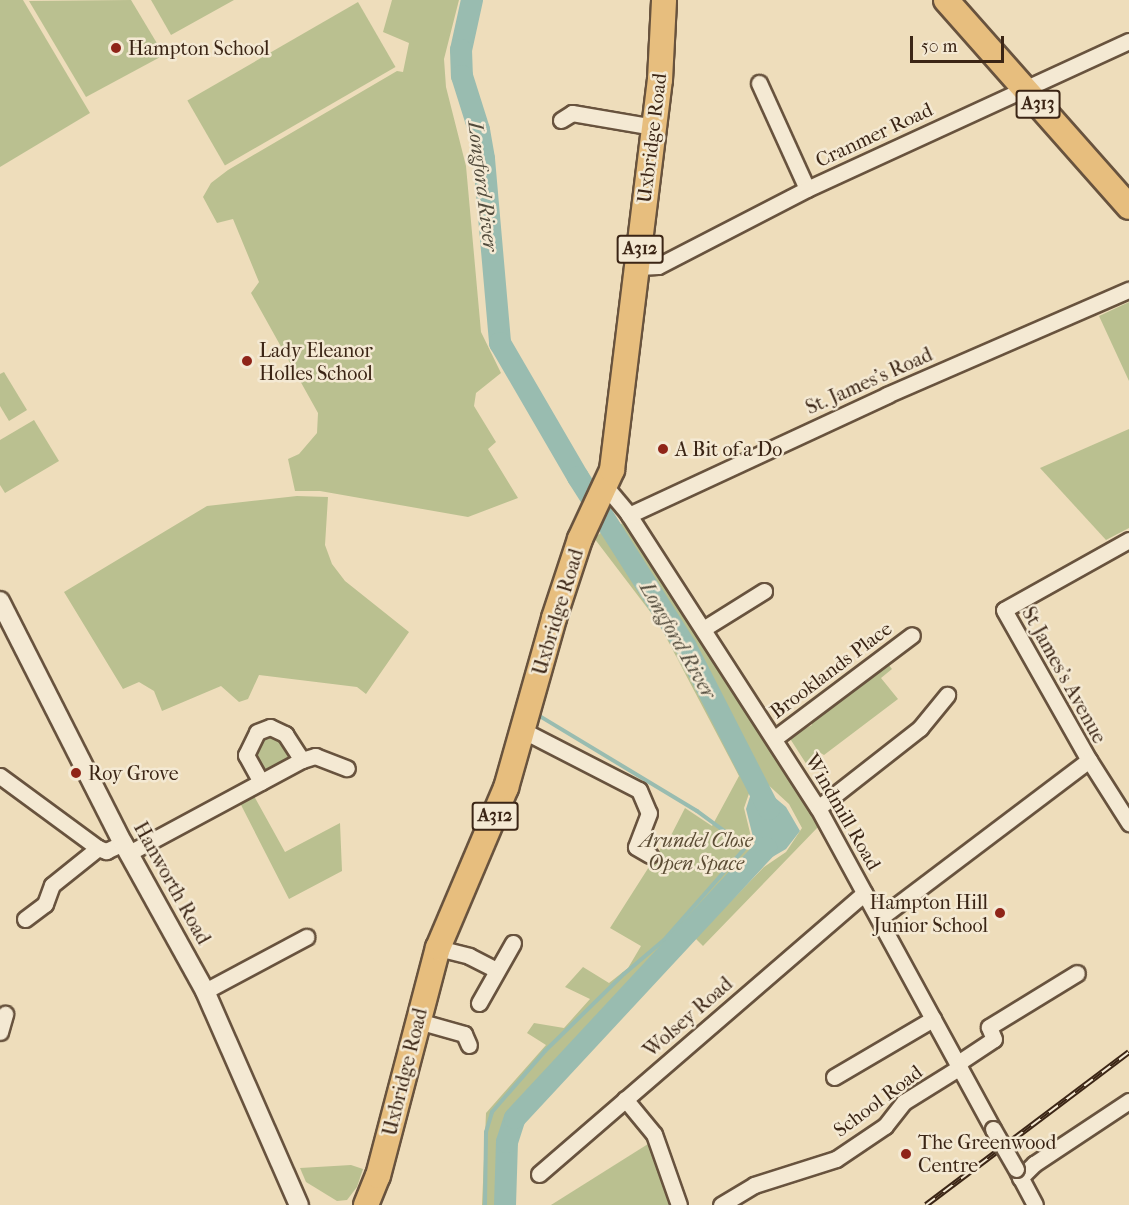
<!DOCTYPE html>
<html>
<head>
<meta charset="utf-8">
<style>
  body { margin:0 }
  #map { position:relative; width:1129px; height:1205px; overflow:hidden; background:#edb; font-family:"IM FELL French Canon",serif }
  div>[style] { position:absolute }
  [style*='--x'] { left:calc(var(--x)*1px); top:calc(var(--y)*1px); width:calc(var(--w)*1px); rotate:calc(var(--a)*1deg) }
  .green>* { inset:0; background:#bac090; transform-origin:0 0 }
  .water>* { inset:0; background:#99bcb0 }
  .stream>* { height:4px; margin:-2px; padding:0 2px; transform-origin:2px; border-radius:2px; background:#99bcb0 }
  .river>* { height:22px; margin:-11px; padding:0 11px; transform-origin:11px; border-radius:11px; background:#99bcb0 }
  .roads { filter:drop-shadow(2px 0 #68533e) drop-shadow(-2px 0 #68533e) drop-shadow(0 2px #68533e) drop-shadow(0 -2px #68533e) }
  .minor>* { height:15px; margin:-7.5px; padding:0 7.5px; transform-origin:7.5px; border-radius:7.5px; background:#f4e9d3 }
  .tertiary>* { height:18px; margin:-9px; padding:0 9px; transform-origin:9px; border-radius:9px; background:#f4e9d3 }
  .primary>* { height:24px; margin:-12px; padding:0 12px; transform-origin:12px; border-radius:12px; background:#e7be7e }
  .rail>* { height:6px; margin-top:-3px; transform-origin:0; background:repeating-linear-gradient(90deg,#f4e9d3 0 11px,#3b2515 0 22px); box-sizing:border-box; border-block:2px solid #3b2515 }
  .bridges { filter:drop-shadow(2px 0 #68533e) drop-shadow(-2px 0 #68533e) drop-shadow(0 2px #68533e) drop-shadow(0 -2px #68533e) }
  .minor-bridge>* { height:15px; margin:-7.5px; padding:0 7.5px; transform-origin:7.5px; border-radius:7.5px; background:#f4e9d3 }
  .dots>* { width:16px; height:16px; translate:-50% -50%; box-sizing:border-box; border:3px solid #f4e9d3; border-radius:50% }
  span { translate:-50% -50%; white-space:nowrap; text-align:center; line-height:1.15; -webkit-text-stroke:5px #f4e9d3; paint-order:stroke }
  .shield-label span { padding:2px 4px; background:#f4e9d3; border:2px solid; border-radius:4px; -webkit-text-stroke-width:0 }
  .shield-label { font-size:18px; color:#3b2515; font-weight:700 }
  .poi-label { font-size:20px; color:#3b2515 }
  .left { translate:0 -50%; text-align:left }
  .right { translate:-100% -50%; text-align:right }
  .street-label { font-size:20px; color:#3b2515 }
  .park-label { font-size:20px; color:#5b4c34; font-style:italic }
  .water-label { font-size:21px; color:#524b3c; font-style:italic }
  .scale { position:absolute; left:910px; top:36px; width:94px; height:27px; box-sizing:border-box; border:3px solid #3b2515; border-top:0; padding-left:8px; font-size:18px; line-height:21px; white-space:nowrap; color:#3b2515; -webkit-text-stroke:4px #f4e9d3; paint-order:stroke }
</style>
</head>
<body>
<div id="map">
  <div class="green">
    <i style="clip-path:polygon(0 0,23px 0,90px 113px,0 167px)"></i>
    <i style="clip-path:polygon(131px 0,164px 55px,86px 97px,29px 1px)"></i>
    <i style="clip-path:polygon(151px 0,234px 0,171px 35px)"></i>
    <i style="clip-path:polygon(392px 0,459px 0,444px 59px,446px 87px,466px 166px,481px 332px,501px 373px,476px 393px,474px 406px,496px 442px,488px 449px,518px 498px,468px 517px,320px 491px,295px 491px,288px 459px,299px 454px,317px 433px,318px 413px,251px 293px,259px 282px,233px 219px,217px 223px,203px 197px,211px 183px,228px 170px,397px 71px,403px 72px,409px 43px,383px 32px)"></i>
    <i style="left:358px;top:2px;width:75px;height:197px;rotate:60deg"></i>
    <i style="clip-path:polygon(1129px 302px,1129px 381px,1099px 316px)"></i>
    <i style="clip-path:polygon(4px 372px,27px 410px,9px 421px,0 406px,0 374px)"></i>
    <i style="clip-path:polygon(34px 420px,59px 461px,5px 493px,0 485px,0 440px)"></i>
    <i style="clip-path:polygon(1129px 429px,1129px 528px,1106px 540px,1040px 468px)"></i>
    <i style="clip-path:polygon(297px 496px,328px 497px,325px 545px,332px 564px,345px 581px,409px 632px,366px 694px,357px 687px,259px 675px,248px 699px,239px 702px,221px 686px,162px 711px,154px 691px,139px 682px,123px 689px,64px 592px,207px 506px)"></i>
    <i style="clip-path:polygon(623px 523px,819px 826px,703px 946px,695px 938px,764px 867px,786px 852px,802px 828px,789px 804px,764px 781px,689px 642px,615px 527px)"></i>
    <i style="clip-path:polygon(606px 529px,683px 648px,753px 782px,744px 808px,754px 849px,749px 874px,667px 950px,660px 968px,636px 981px,542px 1081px,539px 1096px,525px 1099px,501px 1131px,501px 1205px,482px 1205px,486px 1113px,546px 1045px,527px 1033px,534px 1023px,564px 1028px,590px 999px,565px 987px,583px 967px,609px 983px,628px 968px,641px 946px,610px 928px,661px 848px,664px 849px,685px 808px,712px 826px,739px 776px,658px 622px,594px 538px)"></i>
    <i style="clip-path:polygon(888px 664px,892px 669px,881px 678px,898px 699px,824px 755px,819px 752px,807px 765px,789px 737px,812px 725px,811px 721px)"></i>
    <i style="clip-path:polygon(270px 733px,282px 739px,293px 758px,261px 775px,251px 754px,260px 735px)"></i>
    <i style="clip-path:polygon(254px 796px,285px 852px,340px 823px,342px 871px,289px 899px,240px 803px)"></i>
    <i style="clip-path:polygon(648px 1144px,669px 1205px,551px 1205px)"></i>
    <i style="clip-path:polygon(351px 1165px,363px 1169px,357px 1187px,347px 1200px,337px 1201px,306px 1182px,300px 1168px)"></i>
  </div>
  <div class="water">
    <i style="clip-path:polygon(755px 781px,786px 807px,800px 831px,786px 849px,748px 871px,756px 849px,746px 809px)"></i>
  </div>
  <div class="stream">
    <i style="--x:485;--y:1205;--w:73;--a:-89.2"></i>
    <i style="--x:486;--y:1132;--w:21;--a:-73"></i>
    <i style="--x:492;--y:1112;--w:81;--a:-49"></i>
    <i style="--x:545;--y:1051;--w:110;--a:-44.3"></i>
    <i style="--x:624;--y:974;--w:52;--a:-40.4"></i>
    <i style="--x:664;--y:940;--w:124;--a:-48.6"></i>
    <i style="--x:746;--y:847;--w:61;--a:-143.7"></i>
    <i style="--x:697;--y:811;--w:188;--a:-148.9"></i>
  </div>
  <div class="river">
    <i style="--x:472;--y:0;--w:51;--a:102.4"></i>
    <i style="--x:461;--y:50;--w:26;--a:88"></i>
    <i style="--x:462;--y:76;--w:57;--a:72.5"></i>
    <i style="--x:479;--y:130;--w:29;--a:80"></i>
    <i style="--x:484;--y:159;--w:185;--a:85"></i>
    <i style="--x:500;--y:343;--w:155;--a:59.8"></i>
    <i style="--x:578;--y:477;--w:201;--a:57.6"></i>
    <i style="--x:686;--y:647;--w:182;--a:62.9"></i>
    <i style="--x:505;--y:1205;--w:63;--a:-88.2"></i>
    <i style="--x:507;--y:1142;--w:25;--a:-72"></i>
    <i style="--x:515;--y:1118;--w:369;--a:-47.1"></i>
  </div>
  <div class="roads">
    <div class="minor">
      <i style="--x:759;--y:83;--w:116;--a:65.6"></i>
      <i style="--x:561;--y:120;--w:13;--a:-32"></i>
      <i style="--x:572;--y:113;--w:83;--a:9.7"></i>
      <i style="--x:638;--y:267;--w:20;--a:-3"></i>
      <i style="--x:658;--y:266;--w:168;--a:-27.3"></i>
      <i style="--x:807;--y:189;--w:354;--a:-24.7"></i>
      <i style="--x:606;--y:487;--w:33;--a:50"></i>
      <i style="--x:627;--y:512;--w:352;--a:57.2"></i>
      <i style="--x:818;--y:808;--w:366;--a:61.4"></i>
      <i style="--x:629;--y:515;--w:285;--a:-24.9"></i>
      <i style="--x:887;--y:395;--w:264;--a:-23.5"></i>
      <i style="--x:1129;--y:540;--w:143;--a:150.8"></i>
      <i style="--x:1004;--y:610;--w:172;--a:60.5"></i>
      <i style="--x:1089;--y:760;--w:75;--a:57.6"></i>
      <i style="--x:703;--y:629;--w:72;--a:-31.9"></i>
      <i style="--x:524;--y:731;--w:129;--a:27.2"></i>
      <i style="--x:639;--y:790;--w:25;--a:67"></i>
      <i style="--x:649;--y:813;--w:36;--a:111"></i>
      <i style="--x:636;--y:847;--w:16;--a:30"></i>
      <i style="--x:775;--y:738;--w:171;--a:-36.9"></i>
      <i style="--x:0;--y:776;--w:122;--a:36.3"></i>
      <i style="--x:98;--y:848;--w:9;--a:21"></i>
      <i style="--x:106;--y:851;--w:19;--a:-25"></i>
      <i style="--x:261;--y:782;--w:31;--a:-119"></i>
      <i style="--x:246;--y:755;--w:25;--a:-64"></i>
      <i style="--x:257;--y:732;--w:14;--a:-21"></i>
      <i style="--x:270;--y:727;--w:17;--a:25"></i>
      <i style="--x:285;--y:734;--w:31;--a:57"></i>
      <i style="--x:818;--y:808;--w:130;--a:-38.1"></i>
      <i style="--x:920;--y:728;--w:43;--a:-50.7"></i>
      <i style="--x:129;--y:853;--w:196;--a:-28.3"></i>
      <i style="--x:302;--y:760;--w:14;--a:-17"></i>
      <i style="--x:315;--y:756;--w:34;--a:21"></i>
      <i style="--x:880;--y:918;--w:262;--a:-37.1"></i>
      <i style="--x:25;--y:919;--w:25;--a:-37"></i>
      <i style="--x:45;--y:904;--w:20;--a:-70"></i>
      <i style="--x:52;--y:885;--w:59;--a:-38.8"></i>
      <i style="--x:438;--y:948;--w:32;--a:14"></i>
      <i style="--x:469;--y:956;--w:30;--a:27"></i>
      <i style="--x:205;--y:991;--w:115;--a:-28.1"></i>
      <i style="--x:479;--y:1003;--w:69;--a:-60.5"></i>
      <i style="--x:418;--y:1021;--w:48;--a:15.8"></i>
      <i style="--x:464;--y:1034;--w:12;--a:66"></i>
      <i style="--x:0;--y:1032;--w:19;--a:-74"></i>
      <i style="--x:958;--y:1063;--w:43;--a:-33.7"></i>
      <i style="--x:994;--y:1039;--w:13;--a:-113"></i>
      <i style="--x:989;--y:1027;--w:103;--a:-31.5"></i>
      <i style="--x:834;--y:1077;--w:115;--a:-30.4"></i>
      <i style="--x:625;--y:1099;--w:45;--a:50.4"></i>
      <i style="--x:654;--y:1134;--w:75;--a:70.6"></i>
      <i style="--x:1017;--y:1171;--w:38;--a:62"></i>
      <i style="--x:539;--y:1174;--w:430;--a:-40.8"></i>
      <i style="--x:1020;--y:1178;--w:20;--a:-45"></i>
      <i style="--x:1034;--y:1164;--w:114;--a:-33.6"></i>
      <i style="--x:721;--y:1205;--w:39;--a:-31"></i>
      <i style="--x:754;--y:1185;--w:86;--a:-17.6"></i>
      <i style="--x:836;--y:1159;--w:59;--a:-34"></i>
      <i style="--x:885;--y:1126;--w:31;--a:-52"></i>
      <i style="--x:904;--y:1102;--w:66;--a:-32"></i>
    </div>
    <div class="tertiary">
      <i style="--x:0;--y:601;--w:271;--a:63.1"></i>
      <i style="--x:123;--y:843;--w:169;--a:61"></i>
      <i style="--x:205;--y:991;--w:234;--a:66.3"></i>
    </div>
    <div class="primary">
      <i style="--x:946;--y:0;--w:276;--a:48.5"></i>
      <i style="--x:366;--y:1205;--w:31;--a:-68"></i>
      <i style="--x:378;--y:1176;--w:236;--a:-75.3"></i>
      <i style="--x:438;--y:948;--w:174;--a:-67"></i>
      <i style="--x:506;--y:788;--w:177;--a:-74.2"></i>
      <i style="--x:554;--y:618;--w:83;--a:-71.8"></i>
      <i style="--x:580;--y:539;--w:76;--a:-65.1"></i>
      <i style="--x:612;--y:470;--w:393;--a:-83"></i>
      <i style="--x:660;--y:80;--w:80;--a:-87.1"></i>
    </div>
  </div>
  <div class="rail">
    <i style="--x:926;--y:1205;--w:254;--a:-37"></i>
  </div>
  <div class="bridges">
    <div class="minor-bridge">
      <i style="--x:993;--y:1129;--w:46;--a:60.1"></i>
    </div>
  </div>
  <div class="dots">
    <i style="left:116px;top:48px;background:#8f2418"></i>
    <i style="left:247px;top:361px;background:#8f2418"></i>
    <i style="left:663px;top:449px;background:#8f2418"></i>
    <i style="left:76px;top:773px;background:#8f2418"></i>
    <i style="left:1000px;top:913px;background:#8f2418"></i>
    <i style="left:906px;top:1154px;background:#8f2418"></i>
  </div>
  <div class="shield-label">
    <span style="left:1038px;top:104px">A313</span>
    <span style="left:640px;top:249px">A312</span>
    <span style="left:495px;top:816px">A312</span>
  </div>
  <div class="poi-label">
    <span class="left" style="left:128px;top:48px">Hampton School</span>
    <span class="left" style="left:259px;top:362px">Lady Eleanor<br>Holles School</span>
    <span class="left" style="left:675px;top:449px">A Bit of a Do</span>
    <span class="left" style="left:88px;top:773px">Roy Grove</span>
    <span class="right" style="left:988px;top:914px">Hampton Hill<br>Junior School</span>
    <span class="left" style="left:918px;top:1154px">The Greenwood<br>Centre</span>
  </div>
  <div class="street-label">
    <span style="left:874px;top:135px;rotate:-25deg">Cranmer Road</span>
    <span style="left:652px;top:138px;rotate:-83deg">Uxbridge Road</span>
    <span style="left:869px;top:381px;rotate:-24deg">St. James's Road</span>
    <span style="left:558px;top:612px;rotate:-73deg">Uxbridge Road</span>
    <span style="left:831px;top:670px;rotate:-37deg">Brooklands Place</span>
    <span style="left:1064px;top:675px;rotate:61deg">St James's Avenue</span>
    <span style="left:843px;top:812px;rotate:60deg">Windmill Road</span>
    <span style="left:172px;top:883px;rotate:61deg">Hanworth Road</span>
    <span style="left:688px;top:1017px;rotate:-41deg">Wolsey Road</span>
    <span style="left:405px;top:1072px;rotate:-76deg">Uxbridge Road</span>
    <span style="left:878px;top:1101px;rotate:-37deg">School Road</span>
  </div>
  <div class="park-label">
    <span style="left:696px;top:852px">Arundel Close<br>Open Space</span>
  </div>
  <div class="water-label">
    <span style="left:483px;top:186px;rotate:83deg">Longford River</span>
    <span style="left:678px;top:640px;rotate:60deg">Longford River</span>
  </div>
  <div class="scale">50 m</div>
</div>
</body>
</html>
